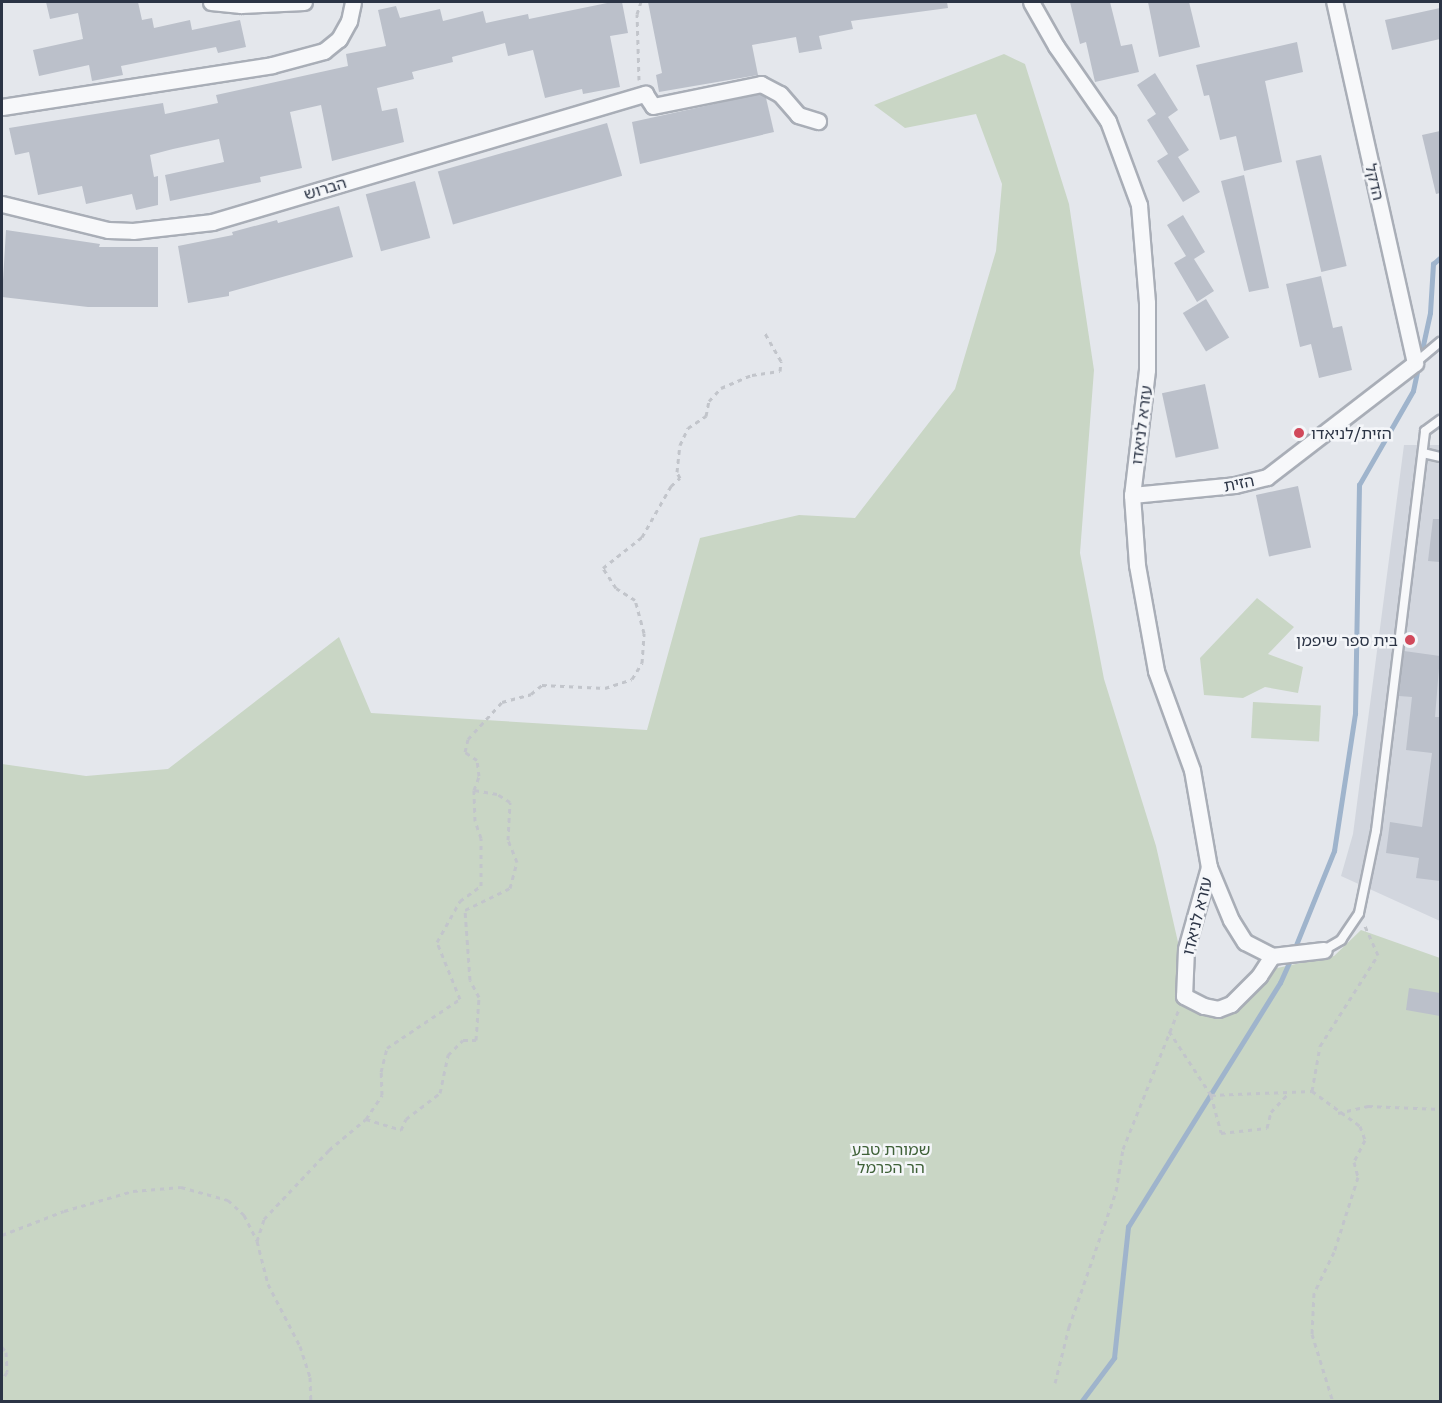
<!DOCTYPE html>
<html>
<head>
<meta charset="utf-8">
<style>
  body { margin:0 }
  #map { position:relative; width:1442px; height:1403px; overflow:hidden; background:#e4e7ec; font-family:"Golos Text","Noto Sans Hebrew",sans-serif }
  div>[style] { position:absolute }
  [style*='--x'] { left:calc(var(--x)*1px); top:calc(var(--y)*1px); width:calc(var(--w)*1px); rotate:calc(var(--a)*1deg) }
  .built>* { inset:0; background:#d2d6de }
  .green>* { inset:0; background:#c9d6c5; transform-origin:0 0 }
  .stream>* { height:4.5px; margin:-2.25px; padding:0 2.25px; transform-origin:2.25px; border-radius:2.25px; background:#9fb4cc }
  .building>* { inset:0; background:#bbc0ca; transform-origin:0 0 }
  .path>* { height:3px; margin-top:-1.5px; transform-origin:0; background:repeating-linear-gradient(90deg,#c2c5cb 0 4.5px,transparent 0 9px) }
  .roads { filter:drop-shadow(2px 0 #a9aeb7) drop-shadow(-2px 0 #a9aeb7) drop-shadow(0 2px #a9aeb7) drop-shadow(0 -2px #a9aeb7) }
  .lane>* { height:8px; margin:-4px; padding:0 4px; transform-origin:4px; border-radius:4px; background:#f7f8fa }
  .street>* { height:15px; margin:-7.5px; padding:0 7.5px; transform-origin:7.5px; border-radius:7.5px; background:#f7f8fa }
  .dots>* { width:16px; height:16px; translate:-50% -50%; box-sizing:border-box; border:3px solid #f4f6f9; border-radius:50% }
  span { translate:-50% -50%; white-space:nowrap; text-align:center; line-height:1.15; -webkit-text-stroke:5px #f4f6f9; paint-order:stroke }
  .street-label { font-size:16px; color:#2b3445 }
  .poi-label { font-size:16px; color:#2b3445 }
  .left { translate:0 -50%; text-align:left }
  .right { translate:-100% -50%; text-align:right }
  .park-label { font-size:16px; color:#3f6138 }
  .frame { position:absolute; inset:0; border:3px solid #2b3445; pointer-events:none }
</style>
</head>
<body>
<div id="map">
  <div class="built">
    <i style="clip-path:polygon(1404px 445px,1440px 445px,1440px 921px,1341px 876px,1353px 834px)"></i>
  </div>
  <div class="green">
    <i style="clip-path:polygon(1004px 54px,1025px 64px,1069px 204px,1094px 370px,1080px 553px,1104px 679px,1156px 846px,1191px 999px,1218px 1004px,1277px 968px,1334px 956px,1361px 930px,1440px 958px,1440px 1401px,2px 1402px,2px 764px,86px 776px,168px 769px,339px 637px,371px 713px,647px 730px,700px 538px,799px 515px,855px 518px,955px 389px,996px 251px,1002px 184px,976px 114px,905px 128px,874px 105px)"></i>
    <i style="clip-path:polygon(1257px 598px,1294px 627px,1268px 654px,1303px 667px,1298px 693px,1265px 687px,1243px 698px,1204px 695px,1200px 658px)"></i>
    <i style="left:1253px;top:702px;width:68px;height:36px;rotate:3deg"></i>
  </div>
  <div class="stream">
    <i style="--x:1420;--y:359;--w:47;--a:-77.7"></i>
    <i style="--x:1430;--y:313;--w:49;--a:-86.5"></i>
    <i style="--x:1433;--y:264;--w:9;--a:-41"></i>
    <i style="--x:1294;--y:950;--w:107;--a:-68"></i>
    <i style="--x:1334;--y:851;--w:139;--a:-81.3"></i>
    <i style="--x:1355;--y:714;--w:229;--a:-89"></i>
    <i style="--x:1359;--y:485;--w:108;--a:-60.1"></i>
    <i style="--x:1413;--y:391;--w:25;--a:-78"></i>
    <i style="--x:1081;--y:1402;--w:55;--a:-53.1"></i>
    <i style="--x:1114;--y:1358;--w:132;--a:-83.9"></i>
    <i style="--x:1128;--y:1227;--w:287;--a:-58.1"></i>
    <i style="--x:1280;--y:983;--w:27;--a:-66"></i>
  </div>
  <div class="building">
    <i style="clip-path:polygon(46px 2px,138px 2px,142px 20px,152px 18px,154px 28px,190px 20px,192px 30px,240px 20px,246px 47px,218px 53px,216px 47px,121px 66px,123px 75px,92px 81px,89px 65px,39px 76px,33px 50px,83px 39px,78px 13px,50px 19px)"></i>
    <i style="clip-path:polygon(612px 2px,622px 2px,628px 33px,610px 36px,620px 87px,583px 94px,582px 89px,545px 98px,533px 50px,508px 56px,505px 43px,452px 57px,453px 62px,412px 72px,414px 79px,377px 88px,382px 111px,397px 108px,404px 142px,332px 161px,321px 105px,290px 112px,302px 168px,260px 177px,261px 182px,170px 201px,165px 175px,224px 162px,219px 139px,173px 149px,150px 155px,154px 177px,158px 176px,158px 205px,136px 210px,132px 194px,86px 204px,82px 186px,38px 195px,29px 152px,15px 155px,9px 128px,163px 103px,165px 114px,218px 103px,216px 95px,348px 66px,346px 54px,386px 46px,378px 10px,396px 6px,400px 18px,440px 9px,443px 21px,483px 11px,486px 23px,528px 14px,529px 19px)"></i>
    <i style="clip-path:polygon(648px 2px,947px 2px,948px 8px,851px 21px,853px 29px,819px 36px,822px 49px,799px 53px,796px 37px,752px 45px,758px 75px,659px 92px,656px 75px,662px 73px)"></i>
    <i style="clip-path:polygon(1070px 2px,1110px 2px,1121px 46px,1132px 44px,1139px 72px,1095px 82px,1086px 42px,1080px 44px)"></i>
    <i style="clip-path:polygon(1148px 2px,1189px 2px,1200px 47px,1159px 57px)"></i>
    <i style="clip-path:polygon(1440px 8px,1440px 39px,1392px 50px,1385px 20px)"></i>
    <i style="clip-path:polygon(1297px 42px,1303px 72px,1265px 81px,1282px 162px,1244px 171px,1236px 136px,1220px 140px,1209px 95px,1204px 96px,1196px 65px)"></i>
    <i style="clip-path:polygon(1155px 73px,1178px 110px,1168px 117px,1189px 150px,1178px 157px,1200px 192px,1183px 202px,1157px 161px,1168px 154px,1147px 120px,1156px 114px,1137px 85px)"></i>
    <i style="clip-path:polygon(760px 94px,766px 98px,774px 132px,640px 164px,632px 122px)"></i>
    <i style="left:607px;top:123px;width:55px;height:176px;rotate:74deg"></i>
    <i style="clip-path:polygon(1440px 131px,1440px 193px,1436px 194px,1422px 135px)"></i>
    <i style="left:1321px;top:155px;width:114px;height:26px;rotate:77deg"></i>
    <i style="clip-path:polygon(1244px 175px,1269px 288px,1249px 292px,1221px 181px)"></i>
    <i style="left:415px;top:181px;width:59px;height:51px;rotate:75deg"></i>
    <i style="clip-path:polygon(339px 206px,353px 257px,229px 292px,229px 296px,188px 303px,178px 246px,233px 235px,232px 232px,277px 220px,278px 223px)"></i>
    <i style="clip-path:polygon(1183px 215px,1205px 252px,1194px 259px,1214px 291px,1197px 302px,1174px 263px,1186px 256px,1167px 225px)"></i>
    <i style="clip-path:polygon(6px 230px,100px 244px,99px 247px,158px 247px,158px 307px,88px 307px,2px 297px)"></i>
    <i style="clip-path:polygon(1321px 276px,1333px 328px,1342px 326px,1352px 370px,1319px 378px,1311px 344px,1300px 347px,1286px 284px)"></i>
    <i style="left:1206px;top:299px;width:45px;height:27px;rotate:59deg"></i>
    <i style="left:1205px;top:384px;width:66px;height:44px;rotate:78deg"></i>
    <i style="left:1298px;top:486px;width:63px;height:43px;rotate:78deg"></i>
    <i style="clip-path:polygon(1433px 519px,1440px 519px,1440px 562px,1428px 561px)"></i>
    <i style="clip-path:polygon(1404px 651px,1440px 656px,1435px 717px,1440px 717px,1440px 881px,1416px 878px,1419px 858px,1386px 853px,1390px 822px,1422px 827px,1432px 753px,1406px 750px,1412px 697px,1399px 696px)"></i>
    <i style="clip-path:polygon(1409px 988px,1440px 993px,1440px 1016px,1406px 1010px)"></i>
  </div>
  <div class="path">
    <i style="--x:639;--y:80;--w:66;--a:-91.7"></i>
    <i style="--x:637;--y:14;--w:13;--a:-72"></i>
    <i style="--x:1169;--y:1031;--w:77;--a:56.7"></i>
    <i style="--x:1211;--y:1095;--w:101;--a:-2.3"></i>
    <i style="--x:1312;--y:1091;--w:59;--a:36.1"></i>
    <i style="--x:1360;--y:1126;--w:15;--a:70"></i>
    <i style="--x:1365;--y:1140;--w:25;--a:117"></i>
    <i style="--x:1354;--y:1162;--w:16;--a:75"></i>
    <i style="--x:1358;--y:1177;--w:79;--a:107.7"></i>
    <i style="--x:1334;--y:1252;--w:46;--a:116"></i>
    <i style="--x:1314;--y:1293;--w:41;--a:92.8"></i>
    <i style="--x:1312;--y:1334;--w:71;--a:72.8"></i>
    <i style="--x:1312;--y:1091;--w:46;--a:-79.9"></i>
    <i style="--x:1320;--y:1046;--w:108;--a:-57.5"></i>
    <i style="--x:1378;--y:955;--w:35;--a:-114"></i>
    <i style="--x:1211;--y:1095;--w:39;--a:75"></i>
    <i style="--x:1221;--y:1133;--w:46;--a:-6.2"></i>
    <i style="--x:1267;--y:1128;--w:16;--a:-76"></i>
    <i style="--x:1271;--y:1112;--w:25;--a:-47"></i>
    <i style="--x:1338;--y:1113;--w:31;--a:-13"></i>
    <i style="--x:1368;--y:1106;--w:72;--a:2.4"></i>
    <i style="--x:366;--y:1119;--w:29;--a:-56"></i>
    <i style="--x:382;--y:1095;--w:23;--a:-92"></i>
    <i style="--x:381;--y:1072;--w:25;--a:-76"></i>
    <i style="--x:387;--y:1048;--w:88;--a:-33.9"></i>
    <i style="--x:460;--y:999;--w:61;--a:-112"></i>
    <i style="--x:437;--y:942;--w:47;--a:-60.7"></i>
    <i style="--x:460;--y:901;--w:26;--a:-36"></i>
    <i style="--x:481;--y:886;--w:48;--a:-90"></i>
    <i style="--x:481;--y:838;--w:18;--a:-109"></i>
    <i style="--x:475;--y:821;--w:31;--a:-92"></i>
    <i style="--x:2;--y:1235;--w:66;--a:-21.2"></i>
    <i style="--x:64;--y:1211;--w:72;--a:-16.2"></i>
    <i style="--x:133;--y:1191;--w:48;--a:-4.8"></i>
    <i style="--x:181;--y:1187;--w:49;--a:15.5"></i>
    <i style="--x:228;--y:1200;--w:22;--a:43"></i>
    <i style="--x:244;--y:1215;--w:29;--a:63"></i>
    <i style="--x:257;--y:1241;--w:44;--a:75.7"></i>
    <i style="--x:268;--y:1284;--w:70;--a:62.7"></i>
    <i style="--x:300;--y:1346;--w:33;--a:72"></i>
    <i style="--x:310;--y:1377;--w:25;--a:88"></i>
    <i style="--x:257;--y:1241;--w:23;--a:-72"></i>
    <i style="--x:264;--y:1219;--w:95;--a:-46.7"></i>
    <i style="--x:329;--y:1150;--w:48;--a:-40"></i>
    <i style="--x:366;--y:1119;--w:37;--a:17"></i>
    <i style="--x:401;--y:1130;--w:12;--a:-66"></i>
    <i style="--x:406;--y:1119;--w:43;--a:-37.4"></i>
    <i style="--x:440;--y:1093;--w:39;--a:-78"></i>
    <i style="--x:448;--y:1055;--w:21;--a:-45"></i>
    <i style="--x:463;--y:1040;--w:13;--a:0"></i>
    <i style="--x:476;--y:1040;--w:43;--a:-86"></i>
    <i style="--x:479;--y:997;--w:19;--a:-118"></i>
    <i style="--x:470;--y:980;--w:70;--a:-94.1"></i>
    <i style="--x:465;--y:910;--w:50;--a:-26.1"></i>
    <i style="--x:510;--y:888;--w:27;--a:-75"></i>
    <i style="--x:517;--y:862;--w:24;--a:-112"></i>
    <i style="--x:508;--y:840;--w:38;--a:-87"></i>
    <i style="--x:510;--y:802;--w:15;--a:-148"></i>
    <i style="--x:497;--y:794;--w:23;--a:-170"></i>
    <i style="--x:474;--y:790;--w:15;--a:-70"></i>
    <i style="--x:479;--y:776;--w:16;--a:-97"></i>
    <i style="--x:477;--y:760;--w:14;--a:-146"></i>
    <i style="--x:465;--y:752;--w:13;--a:-77"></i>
    <i style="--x:468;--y:739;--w:50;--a:-47.4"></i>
    <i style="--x:502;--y:702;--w:30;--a:-15"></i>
    <i style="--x:531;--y:694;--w:14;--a:-39"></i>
    <i style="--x:542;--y:685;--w:63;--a:2.7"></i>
    <i style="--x:605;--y:688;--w:28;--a:-18"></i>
    <i style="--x:632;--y:679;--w:19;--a:-58"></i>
    <i style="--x:642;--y:663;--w:30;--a:-86"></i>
    <i style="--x:644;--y:633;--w:34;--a:-105"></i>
    <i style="--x:635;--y:600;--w:22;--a:-148"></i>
    <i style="--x:616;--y:588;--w:24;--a:-123"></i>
    <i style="--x:603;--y:568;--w:50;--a:-38.5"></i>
    <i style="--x:642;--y:537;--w:59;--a:-60.4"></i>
    <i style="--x:671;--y:486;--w:12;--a:-42"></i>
    <i style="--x:680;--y:478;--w:7;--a:-117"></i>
    <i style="--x:677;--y:472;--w:27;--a:-84"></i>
    <i style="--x:680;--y:445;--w:19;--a:-65"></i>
    <i style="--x:688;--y:428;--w:22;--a:-34"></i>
    <i style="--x:706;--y:416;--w:15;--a:-79"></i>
    <i style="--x:709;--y:401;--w:18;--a:-47"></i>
    <i style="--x:721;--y:388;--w:34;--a:-23"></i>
    <i style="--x:752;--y:375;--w:28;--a:-8"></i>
    <i style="--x:780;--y:371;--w:10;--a:-84"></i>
    <i style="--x:781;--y:361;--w:34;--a:-120"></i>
    <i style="--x:2;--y:1347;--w:6;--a:51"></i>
    <i style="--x:6;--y:1352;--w:20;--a:87"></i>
    <i style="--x:7;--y:1372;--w:9;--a:122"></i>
    <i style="--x:1055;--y:1383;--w:58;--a:-76"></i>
    <i style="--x:1069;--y:1327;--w:144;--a:-70.9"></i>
    <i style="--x:1116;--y:1191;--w:43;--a:-80.5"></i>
    <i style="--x:1123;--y:1149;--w:151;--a:-68.2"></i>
  </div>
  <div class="roads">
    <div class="lane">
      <i style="--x:1415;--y:363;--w:33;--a:-40"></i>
      <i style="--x:1423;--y:453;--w:17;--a:13"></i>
      <i style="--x:1324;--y:950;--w:20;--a:-30"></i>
      <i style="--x:1341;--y:940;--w:32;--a:-56"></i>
      <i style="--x:1359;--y:913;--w:84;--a:-78.3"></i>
      <i style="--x:1376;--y:831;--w:403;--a:-83"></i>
      <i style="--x:1425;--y:431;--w:19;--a:-36"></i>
    </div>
    <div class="street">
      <i style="--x:211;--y:2;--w:30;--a:6"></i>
      <i style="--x:241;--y:5;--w:63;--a:-2.7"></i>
      <i style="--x:1031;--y:2;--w:51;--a:60.4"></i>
      <i style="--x:1056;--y:46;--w:91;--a:55.3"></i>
      <i style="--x:1108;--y:121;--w:90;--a:69.7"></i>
      <i style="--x:1139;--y:205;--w:98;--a:85.3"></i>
      <i style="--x:1147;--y:303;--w:67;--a:90"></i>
      <i style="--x:1147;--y:370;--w:126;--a:96.8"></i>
      <i style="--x:1132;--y:495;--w:70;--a:85.9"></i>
      <i style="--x:1137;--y:565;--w:108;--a:79.8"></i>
      <i style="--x:1156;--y:671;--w:105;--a:70"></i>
      <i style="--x:1192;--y:770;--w:98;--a:80.1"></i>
      <i style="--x:1209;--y:867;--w:57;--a:67.5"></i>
      <i style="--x:1231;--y:920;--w:26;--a:58"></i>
      <i style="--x:1245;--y:942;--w:30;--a:27"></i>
      <i style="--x:1272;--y:956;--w:52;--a:-6.6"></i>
      <i style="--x:2;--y:107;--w:273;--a:-8.8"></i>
      <i style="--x:272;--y:65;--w:54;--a:-15.1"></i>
      <i style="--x:324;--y:51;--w:19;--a:-39"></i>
      <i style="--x:339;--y:39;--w:21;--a:-61"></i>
      <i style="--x:349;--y:21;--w:19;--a:-78"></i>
      <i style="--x:2;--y:204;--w:109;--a:13.8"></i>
      <i style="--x:108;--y:230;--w:25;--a:2"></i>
      <i style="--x:133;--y:231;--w:80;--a:-6.5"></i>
      <i style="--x:212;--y:222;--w:452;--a:-16.5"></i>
      <i style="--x:645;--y:94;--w:14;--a:56"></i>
      <i style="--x:653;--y:106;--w:110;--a:-11.5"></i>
      <i style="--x:761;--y:84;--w:21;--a:28"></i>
      <i style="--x:780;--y:94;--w:28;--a:49"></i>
      <i style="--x:798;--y:115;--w:21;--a:17"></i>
      <i style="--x:1132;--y:495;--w:103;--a:-5.5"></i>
      <i style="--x:1235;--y:485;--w:33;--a:-14"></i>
      <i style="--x:1267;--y:477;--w:187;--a:-37.6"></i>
      <i style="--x:1415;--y:363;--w:370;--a:-102.6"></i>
      <i style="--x:1209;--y:867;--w:85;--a:105.7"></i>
      <i style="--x:1186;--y:949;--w:47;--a:92.4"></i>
      <i style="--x:1184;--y:996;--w:22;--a:27"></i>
      <i style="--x:1204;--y:1006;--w:14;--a:12"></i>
      <i style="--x:1218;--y:1009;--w:14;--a:-21"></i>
      <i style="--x:1231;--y:1004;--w:40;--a:-45"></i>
      <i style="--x:1259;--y:976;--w:24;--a:-57"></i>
    </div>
  </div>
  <div class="dots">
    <i style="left:1299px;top:433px;background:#d1495b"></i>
    <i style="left:1410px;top:640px;background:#d1495b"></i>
  </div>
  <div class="street-label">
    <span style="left:1375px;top:182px;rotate:77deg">הדקל</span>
    <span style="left:325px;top:188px;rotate:-17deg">הברוש</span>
    <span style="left:1141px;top:425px;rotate:-83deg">עזרא לניאדו</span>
    <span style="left:1239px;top:483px;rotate:-11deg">הזית</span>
    <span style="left:1197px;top:916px;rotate:-76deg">עזרא לניאדו</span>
  </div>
  <div class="poi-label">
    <span class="left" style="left:1311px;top:433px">הזית/לניאדו</span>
    <span class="right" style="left:1398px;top:640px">בית ספר שיפמן</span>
  </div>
  <div class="park-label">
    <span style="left:891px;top:1158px">שמורת טבע<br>הר הכרמל</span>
  </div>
  <div class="frame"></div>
</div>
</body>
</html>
